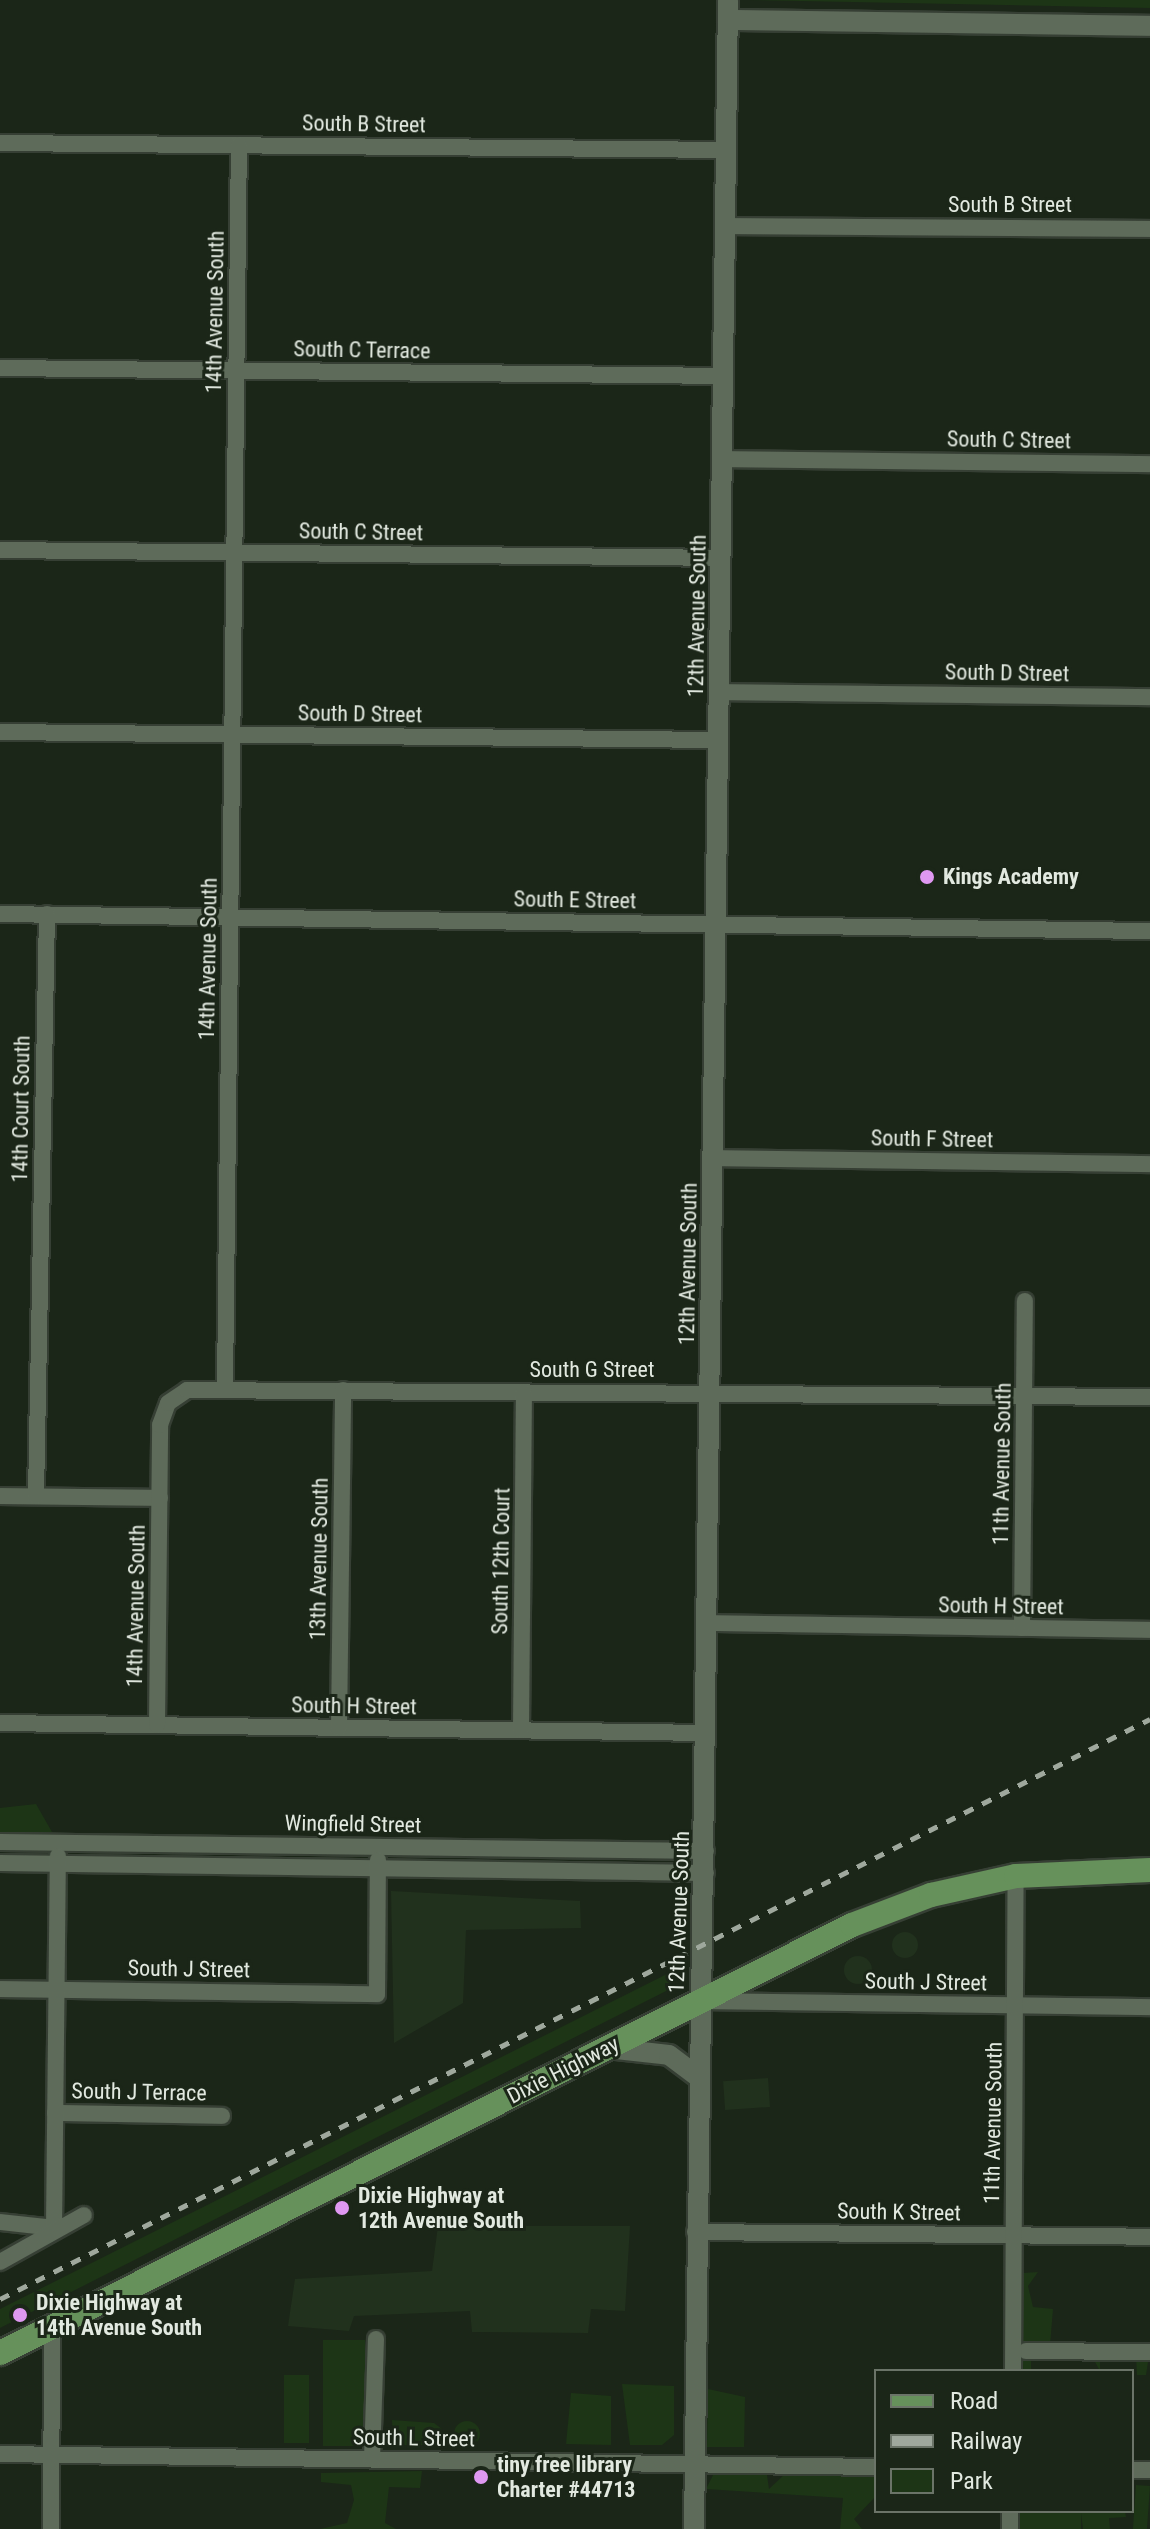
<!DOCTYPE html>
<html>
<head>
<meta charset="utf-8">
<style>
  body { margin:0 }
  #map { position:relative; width:1150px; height:2529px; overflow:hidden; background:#1b2618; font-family:"Roboto Condensed",sans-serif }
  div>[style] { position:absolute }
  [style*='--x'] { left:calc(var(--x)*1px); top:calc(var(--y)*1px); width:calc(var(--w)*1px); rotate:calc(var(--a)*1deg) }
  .built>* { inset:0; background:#21311d; transform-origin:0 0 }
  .round { border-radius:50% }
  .green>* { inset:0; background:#1d3516; transform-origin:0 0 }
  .roads { filter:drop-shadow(2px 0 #363f34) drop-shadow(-2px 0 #363f34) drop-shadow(0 2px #363f34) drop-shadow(0 -2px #363f34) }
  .minor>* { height:16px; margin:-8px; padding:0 8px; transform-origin:8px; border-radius:8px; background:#5e6b5a }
  .tertiary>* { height:20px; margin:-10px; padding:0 10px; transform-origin:10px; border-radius:10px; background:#5e6b5a }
  .primary>* { height:24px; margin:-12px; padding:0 12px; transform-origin:12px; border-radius:12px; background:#66915b }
  .rail>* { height:5px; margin-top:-2.5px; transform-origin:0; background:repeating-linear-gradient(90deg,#9fa89d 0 10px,transparent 0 20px) }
  .dots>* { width:22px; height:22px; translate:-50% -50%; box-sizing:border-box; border:4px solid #1b2618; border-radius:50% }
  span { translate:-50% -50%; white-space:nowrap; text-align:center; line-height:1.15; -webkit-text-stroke:6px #1b2618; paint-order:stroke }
  .street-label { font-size:22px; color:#e2e9e0 }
  .poi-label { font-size:22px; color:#e2e9e0; font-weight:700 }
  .left { translate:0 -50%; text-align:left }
  .legend { position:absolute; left:874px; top:2369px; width:260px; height:144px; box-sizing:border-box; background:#1b2618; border:2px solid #6b7468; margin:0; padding:10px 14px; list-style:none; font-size:24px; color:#e2e9e0 }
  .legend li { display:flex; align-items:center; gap:16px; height:40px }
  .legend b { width:40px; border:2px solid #6b7468 }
</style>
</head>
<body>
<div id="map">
  <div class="built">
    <i style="clip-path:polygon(391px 1891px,580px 1901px,581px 1928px,466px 1930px,463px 2003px,394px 2043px)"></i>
    <i class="round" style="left:892px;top:1932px;width:26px;height:26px"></i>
    <i class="round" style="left:844px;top:1956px;width:28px;height:28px"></i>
    <i style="left:768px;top:2078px;width:29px;height:45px;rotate:86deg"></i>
    <i style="clip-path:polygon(438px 2226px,630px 2226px,625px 2311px,591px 2309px,588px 2333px,472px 2332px,470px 2311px,354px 2316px,349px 2331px,288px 2326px,295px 2279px,432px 2271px)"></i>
  </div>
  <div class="green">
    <i style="clip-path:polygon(748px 0,1150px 0,1150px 8px)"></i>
    <i style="clip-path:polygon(36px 1804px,52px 1832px,0 1832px,0 1808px)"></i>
    <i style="clip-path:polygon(667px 1974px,672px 1988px,0 2328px,0 2309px)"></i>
    <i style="clip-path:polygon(1038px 2272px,1028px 2286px,1033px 2307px,1053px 2309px,1050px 2345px,1150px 2349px,1146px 2375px,1137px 2375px,1136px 2357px,1100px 2356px,1100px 2371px,1094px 2360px,1062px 2358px,1031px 2359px,1031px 2371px,1020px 2371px,1023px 2273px)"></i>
    <i style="left:323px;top:2340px;width:42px;height:106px"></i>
    <i style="left:284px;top:2375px;width:25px;height:68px"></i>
    <i style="clip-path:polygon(622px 2384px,674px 2386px,674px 2435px,662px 2445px,630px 2445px)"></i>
    <i style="clip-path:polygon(708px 2389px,745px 2397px,744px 2447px,707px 2447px)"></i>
    <i style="clip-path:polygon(571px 2393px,611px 2396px,611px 2445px,566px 2444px)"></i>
    <i style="clip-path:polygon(392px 2420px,434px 2423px,442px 2429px,442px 2445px,393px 2445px)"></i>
    <i class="round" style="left:454px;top:2421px;width:26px;height:26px"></i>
    <i style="clip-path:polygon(422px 2471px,420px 2488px,389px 2487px,385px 2523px,396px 2529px,320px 2529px,347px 2523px,354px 2500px,351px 2485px,321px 2482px,321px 2473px)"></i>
    <i style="clip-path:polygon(876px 2471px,876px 2496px,854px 2519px,862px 2529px,840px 2529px,843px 2498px,706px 2489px,713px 2475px,767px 2475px,769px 2489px,787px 2472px)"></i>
    <i style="left:1136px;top:2485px;width:14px;height:44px;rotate:4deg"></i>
    <i style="clip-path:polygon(1016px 2511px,1125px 2511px,1126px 2517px,1109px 2518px,1110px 2529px,1083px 2529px,1081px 2513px,1081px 2529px,1016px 2529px)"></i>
  </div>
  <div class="roads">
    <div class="minor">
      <i style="--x:0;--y:143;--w:727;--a:0.55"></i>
      <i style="--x:726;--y:226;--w:424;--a:0.4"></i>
      <i style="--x:0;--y:368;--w:724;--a:0.63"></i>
      <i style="--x:723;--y:459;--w:427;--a:0.7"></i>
      <i style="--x:0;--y:550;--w:722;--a:0.63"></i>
      <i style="--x:720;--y:692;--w:430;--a:0.7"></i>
      <i style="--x:0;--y:732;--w:719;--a:0.64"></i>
      <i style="--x:0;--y:914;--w:1150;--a:0.85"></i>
      <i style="--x:714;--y:1158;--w:436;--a:0.8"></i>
      <i style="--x:225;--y:1389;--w:1244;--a:-89.36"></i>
      <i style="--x:0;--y:1496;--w:160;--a:0.7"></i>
      <i style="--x:36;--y:1496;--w:582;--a:-88.92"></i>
      <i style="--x:708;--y:1623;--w:442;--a:0.9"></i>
      <i style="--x:1022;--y:1628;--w:327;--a:-89.5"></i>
      <i style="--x:0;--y:1723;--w:707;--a:0.81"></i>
      <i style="--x:157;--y:1725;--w:300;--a:-89.4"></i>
      <i style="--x:160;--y:1425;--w:23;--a:-70"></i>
      <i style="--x:168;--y:1403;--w:23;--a:-34"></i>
      <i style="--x:187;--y:1390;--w:963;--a:0.42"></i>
      <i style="--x:339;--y:1728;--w:338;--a:-89.3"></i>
      <i style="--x:521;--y:1730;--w:338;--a:-89.5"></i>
      <i style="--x:0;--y:1842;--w:706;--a:0.73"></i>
      <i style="--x:0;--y:1863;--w:706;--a:0.81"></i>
      <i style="--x:0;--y:1989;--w:377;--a:0.8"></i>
      <i style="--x:377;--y:1994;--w:134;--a:-89.6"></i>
      <i style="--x:708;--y:2001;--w:442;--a:0.8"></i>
      <i style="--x:55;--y:2113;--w:167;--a:1"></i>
      <i style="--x:0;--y:2222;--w:54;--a:6.3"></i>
      <i style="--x:54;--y:2228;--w:372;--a:-89.4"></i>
      <i style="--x:695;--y:2232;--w:455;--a:0.6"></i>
      <i style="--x:0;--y:2262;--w:96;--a:-29.2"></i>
      <i style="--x:1026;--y:2351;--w:124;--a:0.5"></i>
      <i style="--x:1013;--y:2371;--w:495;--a:-89.7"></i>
      <i style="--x:0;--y:2454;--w:876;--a:0.85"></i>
      <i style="--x:372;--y:2459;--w:120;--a:-88.1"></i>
      <i style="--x:1132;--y:2470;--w:18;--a:0"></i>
      <i style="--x:51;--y:2529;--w:202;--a:-89.7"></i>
      <i style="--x:1010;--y:2529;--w:18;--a:-90"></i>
    </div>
    <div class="tertiary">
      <i style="--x:728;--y:20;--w:422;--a:0.8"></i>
      <i style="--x:607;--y:2048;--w:62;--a:6.4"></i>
      <i style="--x:669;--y:2055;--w:35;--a:37"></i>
      <i style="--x:694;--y:2529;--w:2529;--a:-89.23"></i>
    </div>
    <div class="primary">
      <i style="--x:0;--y:2353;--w:953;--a:-26.67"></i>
      <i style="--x:852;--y:1925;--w:85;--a:-20.8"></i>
      <i style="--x:931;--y:1895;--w:87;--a:-12.6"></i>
      <i style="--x:1016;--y:1876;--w:134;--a:-2.6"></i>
    </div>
  </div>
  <div class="rail">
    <i style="--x:0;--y:2299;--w:1288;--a:-26.76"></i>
  </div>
  <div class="dots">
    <i style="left:927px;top:877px;background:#df98f1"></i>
    <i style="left:342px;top:2208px;background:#df98f1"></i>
    <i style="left:20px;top:2315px;background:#df98f1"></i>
    <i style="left:481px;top:2477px;background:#df98f1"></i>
  </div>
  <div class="street-label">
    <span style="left:364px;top:124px;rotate:1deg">South B Street</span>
    <span style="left:1010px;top:205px">South B Street</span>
    <span style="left:215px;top:312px;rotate:-89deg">14th Avenue South</span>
    <span style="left:362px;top:350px;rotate:1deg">South C Terrace</span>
    <span style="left:1009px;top:440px;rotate:1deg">South C Street</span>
    <span style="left:361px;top:532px;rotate:1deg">South C Street</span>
    <span style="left:697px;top:616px;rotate:-89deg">12th Avenue South</span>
    <span style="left:1007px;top:673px;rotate:1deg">South D Street</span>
    <span style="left:360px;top:714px;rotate:1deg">South D Street</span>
    <span style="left:575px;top:900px;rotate:1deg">South E Street</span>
    <span style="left:208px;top:959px;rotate:-89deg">14th Avenue South</span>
    <span style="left:21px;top:1109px;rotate:-89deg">14th Court South</span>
    <span style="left:932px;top:1139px;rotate:1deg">South F Street</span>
    <span style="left:688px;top:1264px;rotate:-89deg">12th Avenue South</span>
    <span style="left:592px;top:1370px">South G Street</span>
    <span style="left:1002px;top:1464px;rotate:-89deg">11th Avenue South</span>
    <span style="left:319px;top:1559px;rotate:-89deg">13th Avenue South</span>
    <span style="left:501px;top:1561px;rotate:-89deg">South 12th Court</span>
    <span style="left:136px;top:1606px;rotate:-89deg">14th Avenue South</span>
    <span style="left:1001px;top:1606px;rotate:1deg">South H Street</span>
    <span style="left:354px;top:1706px;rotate:1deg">South H Street</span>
    <span style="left:353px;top:1824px;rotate:1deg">Wingfield Street</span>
    <span style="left:679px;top:1912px;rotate:-88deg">12th Avenue South</span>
    <span style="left:189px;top:1969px;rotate:1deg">South J Street</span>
    <span style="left:926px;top:1982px;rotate:1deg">South J Street</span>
    <span style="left:563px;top:2070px;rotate:-27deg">Dixie Highway</span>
    <span style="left:139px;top:2092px;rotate:1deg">South J Terrace</span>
    <span style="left:993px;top:2123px;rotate:-89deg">11th Avenue South</span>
    <span style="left:899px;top:2212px;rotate:1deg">South K Street</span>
    <span style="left:414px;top:2438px;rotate:1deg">South L Street</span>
  </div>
  <div class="poi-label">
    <span class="left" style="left:943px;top:877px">Kings Academy</span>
    <span class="left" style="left:358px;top:2208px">Dixie Highway at<br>12th Avenue South</span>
    <span class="left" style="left:36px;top:2315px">Dixie Highway at<br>14th Avenue South</span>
    <span class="left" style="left:497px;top:2477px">tiny free library<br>Charter #44713</span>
  </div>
  <ul class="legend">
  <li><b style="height:10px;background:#66915b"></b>Road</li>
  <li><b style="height:10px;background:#9fa89d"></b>Railway</li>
  <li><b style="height:22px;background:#1d3516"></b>Park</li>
  </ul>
</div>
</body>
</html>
